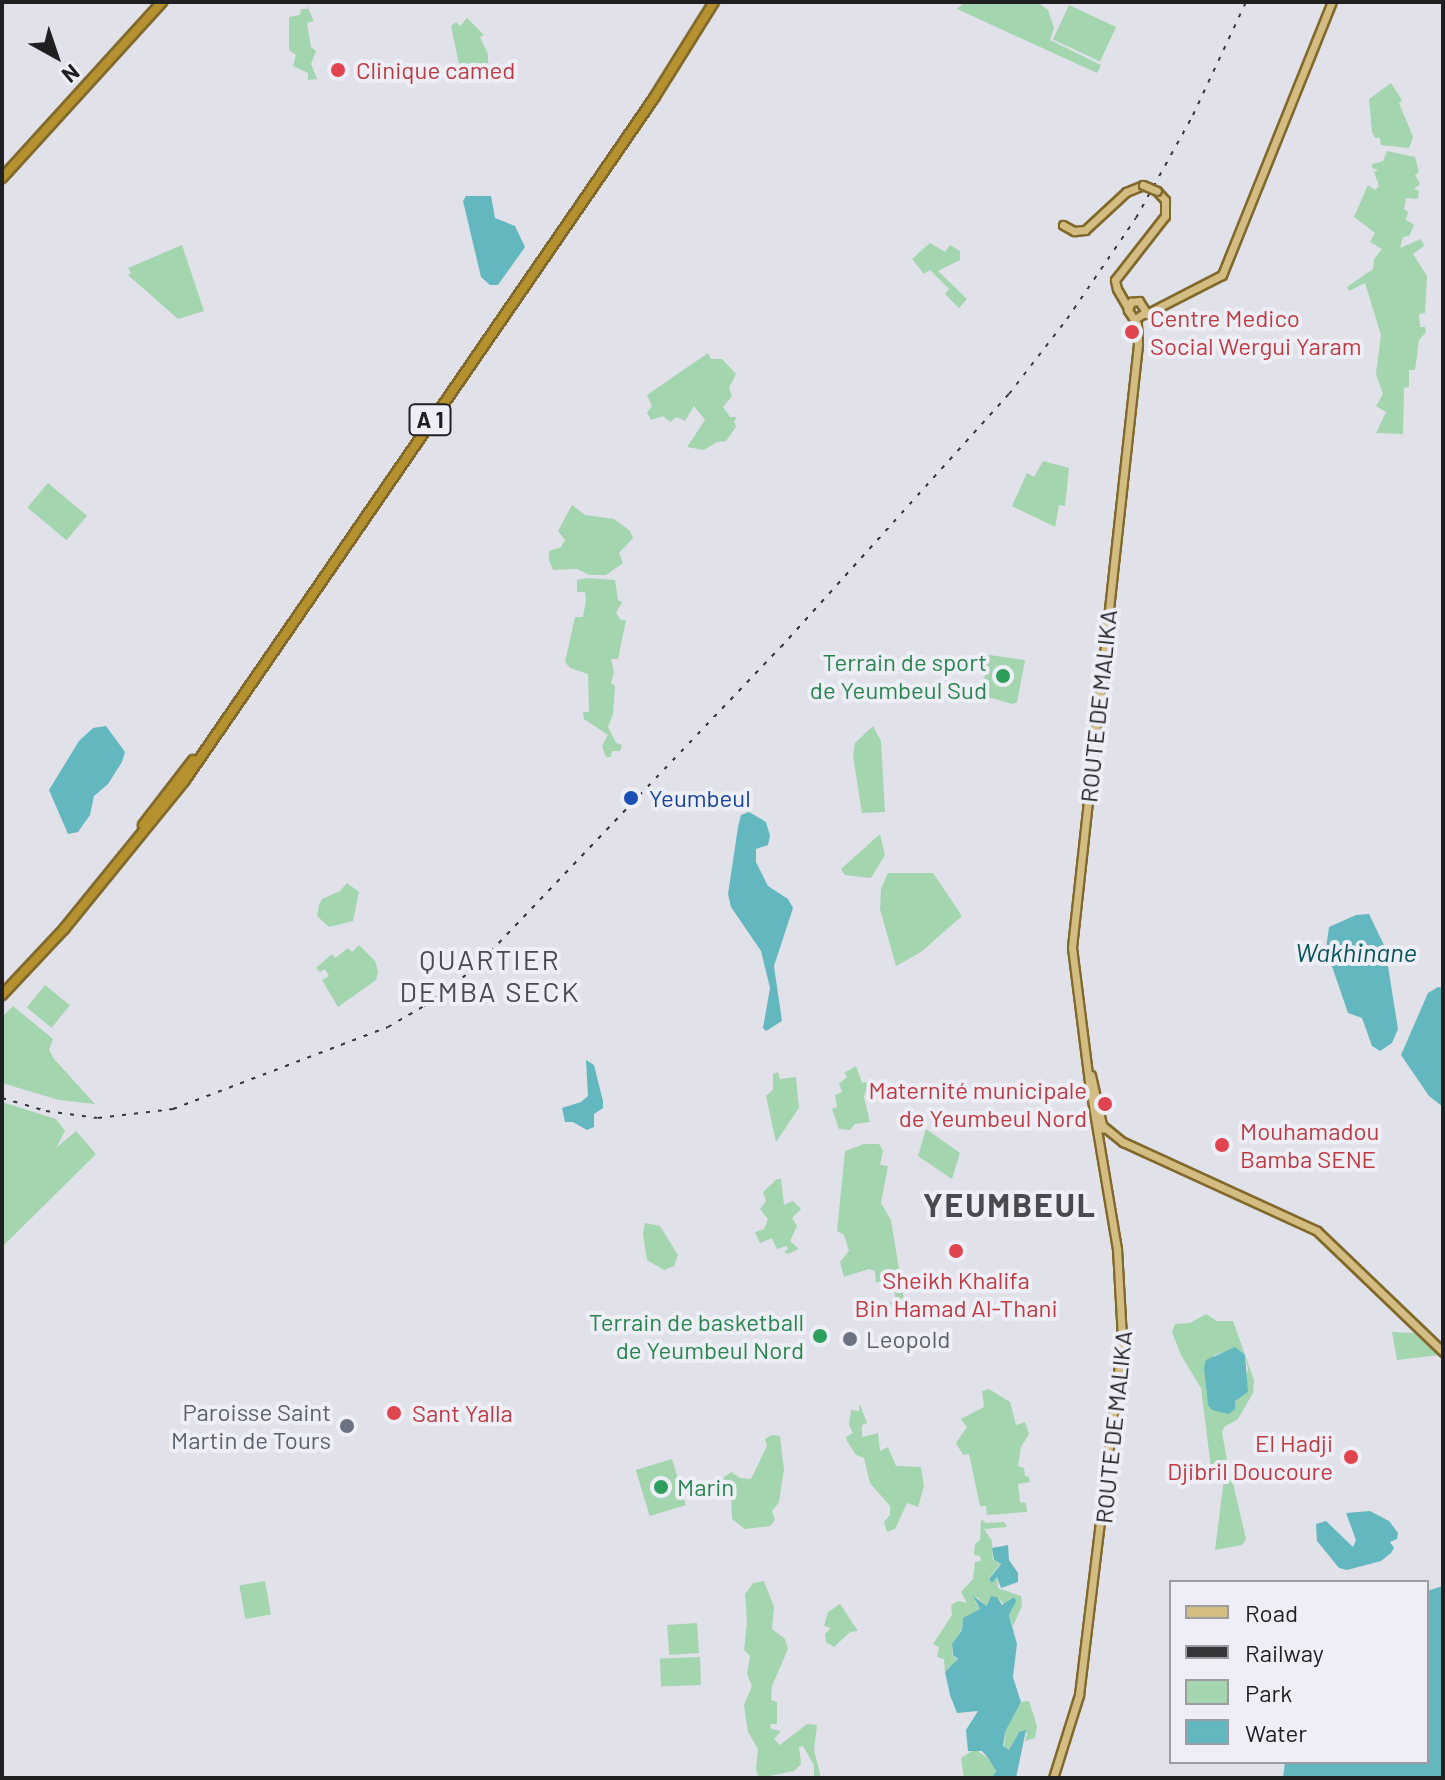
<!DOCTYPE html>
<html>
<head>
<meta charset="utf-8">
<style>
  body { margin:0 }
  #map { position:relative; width:1445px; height:1780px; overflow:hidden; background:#e1e1e9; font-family:Barlow,sans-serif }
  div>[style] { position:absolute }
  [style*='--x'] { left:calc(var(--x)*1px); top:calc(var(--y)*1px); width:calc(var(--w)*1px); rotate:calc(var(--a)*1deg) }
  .green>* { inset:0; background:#a3d5af; transform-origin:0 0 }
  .water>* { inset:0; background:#63b8bf }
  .roads { filter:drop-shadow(2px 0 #81692b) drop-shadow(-2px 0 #81692b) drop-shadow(0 2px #81692b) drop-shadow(0 -2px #81692b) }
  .major>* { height:7px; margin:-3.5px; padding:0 3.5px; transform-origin:3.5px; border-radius:3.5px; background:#d3bd83 }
  .highway>* { height:8px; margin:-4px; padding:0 4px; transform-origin:4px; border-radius:4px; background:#b59130 }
  .rail>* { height:2px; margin-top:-1px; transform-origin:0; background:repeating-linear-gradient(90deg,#363639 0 4px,transparent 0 12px) }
  .bridges { filter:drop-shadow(2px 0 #81692b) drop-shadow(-2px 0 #81692b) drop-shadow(0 2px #81692b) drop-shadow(0 -2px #81692b) }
  .major-bridge>* { height:7px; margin:-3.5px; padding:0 3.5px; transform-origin:3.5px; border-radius:3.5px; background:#d3bd83 }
  .dots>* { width:22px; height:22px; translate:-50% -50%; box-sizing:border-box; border:4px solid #eeeef6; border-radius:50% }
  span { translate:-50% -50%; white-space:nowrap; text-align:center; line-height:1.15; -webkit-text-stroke:8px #eeeef6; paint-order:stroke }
  .shield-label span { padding:2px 6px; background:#eeeef6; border:2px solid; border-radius:6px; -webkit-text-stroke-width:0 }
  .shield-label { font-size:22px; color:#202023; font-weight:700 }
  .health-label { font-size:24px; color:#be3a42 }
  .left { translate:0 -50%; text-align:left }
  .right { translate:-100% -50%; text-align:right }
  .leisure-label { font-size:24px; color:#27864d }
  .street-label { font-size:24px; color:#202023 }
  .transit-label { font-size:24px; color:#164399 }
  .worship-label { font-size:24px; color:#5b616d }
  .water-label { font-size:26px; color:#07555a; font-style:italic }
  .quarter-label { font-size:28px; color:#494950; letter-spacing:2px }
  .district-label { font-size:32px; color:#494950; font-weight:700; letter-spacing:2px }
  .frame { position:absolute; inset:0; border:4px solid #202023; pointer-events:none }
  .legend { position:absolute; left:1169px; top:1580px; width:260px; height:184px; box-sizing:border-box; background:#eeeef6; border:2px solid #9c9ca2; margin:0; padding:10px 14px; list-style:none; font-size:24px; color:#202023 }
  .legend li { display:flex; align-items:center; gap:16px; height:40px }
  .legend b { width:40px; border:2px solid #9c9ca2 }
  .north { position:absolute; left:16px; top:16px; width:80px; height:80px; -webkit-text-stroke:6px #eeeef6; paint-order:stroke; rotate:140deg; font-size:22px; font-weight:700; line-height:32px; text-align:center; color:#202023 }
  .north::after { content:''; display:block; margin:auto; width:28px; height:36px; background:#202023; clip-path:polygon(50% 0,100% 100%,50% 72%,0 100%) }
</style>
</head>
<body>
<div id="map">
  <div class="green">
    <i style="clip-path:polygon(965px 2px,1037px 2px,1048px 10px,1054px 28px,1050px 40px,1101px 65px,1097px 73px,957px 9px)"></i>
    <i style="left:1069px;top:5px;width:52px;height:38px;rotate:25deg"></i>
    <i style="clip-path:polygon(307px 6px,314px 21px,307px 23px,311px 47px,316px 51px,311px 64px,317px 79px,308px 80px,308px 73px,293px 66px,296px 55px,289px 50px,289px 17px,300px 15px,301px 9px,307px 9px)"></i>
    <i style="clip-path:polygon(467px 18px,484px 35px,480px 37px,488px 54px,488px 75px,470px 76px,459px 64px,451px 26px,456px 22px,460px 26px)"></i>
    <i style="clip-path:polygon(1391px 83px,1402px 100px,1399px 103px,1413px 137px,1409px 148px,1381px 145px,1380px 138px,1375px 138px,1372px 132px,1369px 99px)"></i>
    <i style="clip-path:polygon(1387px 151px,1415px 157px,1419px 172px,1415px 175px,1420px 184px,1414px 189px,1419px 191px,1418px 199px,1406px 198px,1404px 209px,1408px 212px,1406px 220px,1414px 225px,1409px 236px,1403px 237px,1400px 248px,1421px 239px,1424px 246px,1413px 254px,1427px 276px,1425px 313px,1419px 314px,1420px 327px,1425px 327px,1426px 332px,1419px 340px,1415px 370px,1409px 370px,1409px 387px,1404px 388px,1403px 434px,1376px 433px,1386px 412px,1376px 406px,1383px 394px,1376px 374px,1381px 335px,1365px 283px,1349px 291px,1347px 287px,1373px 269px,1374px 259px,1382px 249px,1370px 242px,1375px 233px,1354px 217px,1368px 185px,1375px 190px,1379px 186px,1374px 172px,1378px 170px,1372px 168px,1372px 164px,1383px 161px)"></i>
    <i style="clip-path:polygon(930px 243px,945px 252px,950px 245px,960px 251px,960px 260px,938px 271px,967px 299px,959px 308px,945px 294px,949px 289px,930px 270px,924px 274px,912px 259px)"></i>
    <i style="clip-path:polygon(182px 245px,204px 311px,178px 319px,128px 275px,131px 273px,128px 268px)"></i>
    <i style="clip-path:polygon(708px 353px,711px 359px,722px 359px,736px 374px,729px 388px,732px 396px,723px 407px,730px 417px,737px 417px,734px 421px,736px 427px,726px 441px,717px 442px,704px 450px,687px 447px,705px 420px,694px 406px,685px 421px,677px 417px,670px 422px,663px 416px,651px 420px,647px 413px,652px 406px,647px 395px)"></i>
    <i style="clip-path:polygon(1043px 461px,1069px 468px,1065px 506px,1059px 505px,1055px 527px,1012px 506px,1027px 473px,1034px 477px)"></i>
    <i style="left:48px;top:483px;width:51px;height:32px;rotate:40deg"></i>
    <i style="clip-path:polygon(572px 505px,585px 515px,614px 519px,630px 531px,633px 538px,619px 553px,623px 563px,606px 575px,589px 575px,577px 569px,553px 570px,549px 560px,549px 551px,561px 547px,565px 540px,558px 531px)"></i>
    <i style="clip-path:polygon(587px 578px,615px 580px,618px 600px,622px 602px,616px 613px,621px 620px,626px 620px,618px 659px,611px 659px,614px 672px,611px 683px,615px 686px,613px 714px,608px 727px,616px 743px,622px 745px,620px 751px,612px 751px,611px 757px,606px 757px,602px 746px,608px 735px,584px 719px,583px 712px,589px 712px,588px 674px,570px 668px,565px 662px,575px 617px,583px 617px,586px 600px,585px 592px,577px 592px,577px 580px)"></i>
    <i style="clip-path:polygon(989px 655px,1025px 660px,1017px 702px,1012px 704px,981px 695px)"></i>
    <i style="clip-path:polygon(873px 726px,881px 741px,885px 812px,862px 813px,853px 756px,855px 743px)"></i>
    <i style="clip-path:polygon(880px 834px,885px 855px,871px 878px,845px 875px,841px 869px)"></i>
    <i style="clip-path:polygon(888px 873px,933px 873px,962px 916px,921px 952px,896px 966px,880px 909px,881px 889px)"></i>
    <i style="clip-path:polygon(347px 883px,359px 892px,353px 921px,329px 927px,317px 916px,319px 905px,322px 899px,340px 891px)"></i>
    <i style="clip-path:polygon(359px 945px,375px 961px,378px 971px,376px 980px,338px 1007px,322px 980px,329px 976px,325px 969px,320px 972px,316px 968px,332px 954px,335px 958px,348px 948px,352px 952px)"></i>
    <i style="left:45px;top:985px;width:32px;height:29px;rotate:39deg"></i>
    <i style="clip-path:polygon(13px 1006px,53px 1039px,49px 1050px,54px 1059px,95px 1104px,59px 1100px,2px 1083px,2px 1017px)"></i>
    <i style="clip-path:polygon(856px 1066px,862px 1083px,868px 1082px,864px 1097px,870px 1122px,855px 1124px,850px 1130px,839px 1129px,832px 1109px,837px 1107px,835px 1095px,842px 1092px,839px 1084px,847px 1077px,844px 1073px)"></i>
    <i style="clip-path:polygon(778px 1072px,780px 1079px,796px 1077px,799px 1108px,776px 1142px,766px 1096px,773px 1090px,773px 1074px)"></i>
    <i style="clip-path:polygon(2px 1102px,56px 1119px,65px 1131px,56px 1148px,76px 1131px,96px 1154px,2px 1247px)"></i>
    <i style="clip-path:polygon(926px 1129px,960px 1153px,952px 1179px,918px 1156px)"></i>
    <i style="clip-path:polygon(864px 1144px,879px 1144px,883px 1151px,880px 1165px,888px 1166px,881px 1203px,891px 1220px,899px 1269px,907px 1275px,902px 1288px,906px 1314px,897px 1320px,890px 1302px,896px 1300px,891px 1277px,876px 1283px,875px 1271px,869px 1269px,844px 1277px,840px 1262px,849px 1251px,844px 1235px,837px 1231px,845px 1151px)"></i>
    <i style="clip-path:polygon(777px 1179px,781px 1179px,784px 1205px,793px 1201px,801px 1209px,792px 1218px,797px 1226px,790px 1241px,799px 1249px,788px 1254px,784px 1252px,788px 1249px,786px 1246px,777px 1249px,772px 1238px,760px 1243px,755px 1232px,764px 1229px,768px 1219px,760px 1209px,766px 1201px,763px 1192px)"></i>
    <i style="clip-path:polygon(645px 1223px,660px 1226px,678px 1255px,674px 1266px,664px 1270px,647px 1260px,643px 1234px)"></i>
    <i style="clip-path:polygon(evenodd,1206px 1314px,1217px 1321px,1233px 1321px,1254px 1380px,1253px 1393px,1238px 1419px,1224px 1427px,1222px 1432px,1228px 1466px,1225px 1473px,1211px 1468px,1201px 1388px,1181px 1355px,1172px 1332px,1175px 1324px,1190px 1323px,1206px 1314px,1227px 1351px,1245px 1355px,1248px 1370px,1234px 1401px,1206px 1392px,1214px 1355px,1227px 1351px)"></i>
    <i style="clip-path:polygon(1392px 1332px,1414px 1333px,1439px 1355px,1397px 1360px)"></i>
    <i style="clip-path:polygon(989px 1389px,1010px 1402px,1016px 1425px,1025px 1422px,1029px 1434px,1021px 1447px,1018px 1466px,1024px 1468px,1025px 1476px,1029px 1477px,1030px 1482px,1018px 1484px,1020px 1502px,1026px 1503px,1027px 1512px,987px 1515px,986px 1506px,980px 1506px,969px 1454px,963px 1455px,956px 1443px,967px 1427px,961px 1419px,984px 1407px,982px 1391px)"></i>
    <i style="clip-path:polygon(860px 1404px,867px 1423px,862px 1425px,862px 1437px,878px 1433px,880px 1451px,888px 1447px,896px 1466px,921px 1467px,924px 1486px,918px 1507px,907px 1503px,895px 1529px,887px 1532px,884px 1522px,890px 1515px,890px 1506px,870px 1483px,864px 1458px,856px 1455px,847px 1441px,846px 1437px,853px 1433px,849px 1425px,851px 1410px,859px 1411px)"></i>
    <i style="clip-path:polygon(772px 1435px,780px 1436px,784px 1470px,779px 1502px,772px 1511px,775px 1520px,770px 1526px,745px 1529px,732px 1519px,731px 1495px,724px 1488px,723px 1478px,731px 1472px,740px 1478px,751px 1479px,767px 1446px,765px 1439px)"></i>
    <i style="left:672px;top:1459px;width:48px;height:38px;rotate:73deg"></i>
    <i style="clip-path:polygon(1224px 1479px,1232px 1479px,1246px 1539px,1242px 1545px,1215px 1550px)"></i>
    <i style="clip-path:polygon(981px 1519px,986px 1523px,1004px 1522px,1007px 1527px,984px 1529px,992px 1541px,993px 1560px,1000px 1564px,989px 1578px,992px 1583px,997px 1577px,998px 1588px,1021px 1596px,1022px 1606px,1013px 1626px,1009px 1615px,1014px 1604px,1011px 1598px,1005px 1605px,999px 1599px,987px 1606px,977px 1597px,975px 1602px,980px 1609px,963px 1618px,962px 1629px,952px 1644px,952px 1654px,958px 1661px,945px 1672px,944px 1659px,937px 1657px,939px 1647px,933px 1644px,952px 1615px,951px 1605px,958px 1601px,967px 1603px,961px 1592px,973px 1579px,975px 1562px,981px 1561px,980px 1556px,974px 1555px,975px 1544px,980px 1540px)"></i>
    <i style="left:265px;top:1581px;width:34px;height:26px;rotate:80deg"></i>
    <i style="clip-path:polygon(764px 1581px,774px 1607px,772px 1629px,785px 1639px,788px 1649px,772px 1686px,771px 1700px,777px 1702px,777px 1724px,770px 1724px,771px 1729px,781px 1731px,774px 1739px,780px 1745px,807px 1724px,817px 1725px,814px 1750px,821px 1778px,814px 1778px,814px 1765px,803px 1746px,799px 1747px,801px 1764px,794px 1771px,759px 1778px,756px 1769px,758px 1749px,748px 1732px,744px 1705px,752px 1686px,747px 1674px,750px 1656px,744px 1650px,747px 1622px,745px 1594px,753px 1583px)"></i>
    <i style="clip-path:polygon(840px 1604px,858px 1631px,850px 1632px,834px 1647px,826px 1642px,825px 1634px,831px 1628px,824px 1626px,828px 1612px)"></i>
    <i style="left:697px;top:1623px;width:30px;height:30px;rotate:86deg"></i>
    <i style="left:700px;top:1657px;width:28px;height:40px;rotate:88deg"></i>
    <i style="clip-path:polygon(1029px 1701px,1037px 1726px,1035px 1738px,1025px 1741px,1027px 1733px,1019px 1732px,1009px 1750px,1004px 1749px,1005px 1732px,1021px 1702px)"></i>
    <i style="clip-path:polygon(975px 1749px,989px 1759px,995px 1768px,995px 1776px,964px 1778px,961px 1758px)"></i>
  </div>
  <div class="water">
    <i style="clip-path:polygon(466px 196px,491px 196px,495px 218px,515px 226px,525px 247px,498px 285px,490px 285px,481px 277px,463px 201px)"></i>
    <i style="clip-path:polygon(106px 726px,125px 752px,122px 762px,108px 784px,94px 796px,90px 815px,78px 832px,68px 834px,49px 790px,79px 741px,93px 728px)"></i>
    <i style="clip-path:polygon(749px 812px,766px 822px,770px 836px,768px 845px,756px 849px,756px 862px,768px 886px,788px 899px,793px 908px,774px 966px,782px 1021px,766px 1031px,763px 1028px,770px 988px,761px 951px,731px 907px,728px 894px,738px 827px,741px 815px)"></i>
    <i style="clip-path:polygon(1369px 914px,1385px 947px,1398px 1029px,1392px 1043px,1380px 1051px,1372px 1046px,1362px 1018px,1348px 1013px,1326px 949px,1329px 927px,1356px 915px)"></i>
    <i style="clip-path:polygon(1438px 987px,1443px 988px,1443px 1107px,1429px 1096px,1401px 1055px,1428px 993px)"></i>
    <i style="clip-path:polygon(586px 1060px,594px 1065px,603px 1101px,603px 1108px,594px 1114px,594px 1127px,587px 1130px,573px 1122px,565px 1122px,562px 1108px,581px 1102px,588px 1096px)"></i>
    <i style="clip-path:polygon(1235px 1347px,1245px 1355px,1248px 1392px,1235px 1401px,1235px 1409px,1229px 1414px,1212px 1410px,1208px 1405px,1204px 1367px,1206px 1360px)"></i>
    <i style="clip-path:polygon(1370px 1511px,1389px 1521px,1398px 1533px,1397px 1539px,1390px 1542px,1394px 1548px,1391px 1553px,1381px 1561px,1347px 1570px,1339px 1568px,1317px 1541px,1316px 1524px,1326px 1521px,1353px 1547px,1356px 1540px,1346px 1513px)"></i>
    <i style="clip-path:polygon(1008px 1545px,1009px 1560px,1018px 1573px,1018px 1582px,1001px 1588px,997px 1577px,992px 1583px,989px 1579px,1001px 1564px,994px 1560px,992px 1548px)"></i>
    <i style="clip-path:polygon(1443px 1586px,1443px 1778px,1283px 1778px,1285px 1762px,1427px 1762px,1427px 1591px)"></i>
    <i style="clip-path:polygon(973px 1596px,987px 1606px,991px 1596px,997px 1597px,1002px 1605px,1014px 1597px,1016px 1601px,1009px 1615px,1017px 1644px,1013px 1677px,1021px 1702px,1005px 1732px,1003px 1746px,1009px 1750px,1019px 1732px,1026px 1730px,1016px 1778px,992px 1778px,996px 1771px,989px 1759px,982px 1751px,968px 1751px,966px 1730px,978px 1711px,957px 1713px,950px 1695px,945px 1672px,958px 1659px,953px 1655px,952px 1644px,962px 1630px,963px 1618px,980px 1609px)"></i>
  </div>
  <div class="roads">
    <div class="major">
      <i style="--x:1063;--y:225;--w:13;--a:29"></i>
      <i style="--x:1074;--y:231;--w:11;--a:-5"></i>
      <i style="--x:1085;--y:230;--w:56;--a:-42.8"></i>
      <i style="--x:1126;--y:192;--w:18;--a:-22"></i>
      <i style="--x:1128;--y:308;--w:22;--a:-120"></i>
      <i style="--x:1117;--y:289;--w:9;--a:-103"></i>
      <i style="--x:1115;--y:280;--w:81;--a:-52"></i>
      <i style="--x:1165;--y:216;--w:16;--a:-90"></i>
      <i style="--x:1165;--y:200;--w:12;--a:-132"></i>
      <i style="--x:1146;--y:314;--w:85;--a:-27.2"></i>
      <i style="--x:1222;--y:275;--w:294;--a:-68.1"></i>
      <i style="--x:1091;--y:1075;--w:55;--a:77.5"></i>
      <i style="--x:1103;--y:1126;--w:26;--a:39"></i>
      <i style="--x:1123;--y:1142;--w:213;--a:24.6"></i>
      <i style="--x:1317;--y:1231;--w:175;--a:43.8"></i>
      <i style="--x:1053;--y:1778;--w:87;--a:-72.6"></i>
      <i style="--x:1079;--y:1695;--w:360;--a:-83.1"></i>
      <i style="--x:1122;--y:1338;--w:89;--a:-93.2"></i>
      <i style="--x:1117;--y:1249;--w:169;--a:-99.5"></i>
      <i style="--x:1089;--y:1082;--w:136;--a:-97.2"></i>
      <i style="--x:1072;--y:947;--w:607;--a:-83.75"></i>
      <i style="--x:1138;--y:344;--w:20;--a:-93"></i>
      <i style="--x:1137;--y:324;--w:17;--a:-123"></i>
      <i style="--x:1128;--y:310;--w:9;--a:-69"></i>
      <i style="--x:1131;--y:302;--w:8;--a:-7"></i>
      <i style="--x:1139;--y:301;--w:13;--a:58"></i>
      <i style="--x:1146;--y:312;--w:13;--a:148"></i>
    </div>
    <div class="highway">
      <i style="--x:2;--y:178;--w:238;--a:-47.7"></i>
      <i style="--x:143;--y:825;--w:82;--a:-52.4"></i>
      <i style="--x:2;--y:995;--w:91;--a:-46.8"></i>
      <i style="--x:64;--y:929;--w:192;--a:-50.9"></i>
      <i style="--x:185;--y:780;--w:828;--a:-55.48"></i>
      <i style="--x:654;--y:98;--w:113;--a:-58"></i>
    </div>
  </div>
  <div class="rail">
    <i style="--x:2;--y:1098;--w:46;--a:16.5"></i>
    <i style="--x:46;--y:1111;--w:52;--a:7.7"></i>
    <i style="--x:98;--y:1118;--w:76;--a:-6.8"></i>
    <i style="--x:173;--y:1109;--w:230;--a:-20.9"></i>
    <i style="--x:388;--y:1027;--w:42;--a:-30.3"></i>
    <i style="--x:424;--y:1006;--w:62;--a:-36.5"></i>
    <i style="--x:474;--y:969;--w:445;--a:-46.4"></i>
    <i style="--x:781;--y:647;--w:341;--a:-48"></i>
    <i style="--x:1009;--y:394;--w:95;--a:-52.3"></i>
    <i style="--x:1067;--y:319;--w:122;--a:-55.7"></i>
    <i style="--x:1136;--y:218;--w:118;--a:-61"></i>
    <i style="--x:1193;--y:115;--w:125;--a:-64.9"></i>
  </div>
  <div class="bridges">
    <div class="major-bridge">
      <i style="--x:1143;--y:185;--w:15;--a:23"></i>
    </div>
  </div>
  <div class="dots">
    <i style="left:338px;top:70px;background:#e0444e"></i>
    <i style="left:1132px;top:332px;background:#e0444e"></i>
    <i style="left:1003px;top:676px;background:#2e9e5b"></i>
    <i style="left:631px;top:798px;background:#1a4fb4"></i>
    <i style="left:1105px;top:1104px;background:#e0444e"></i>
    <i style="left:1222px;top:1145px;background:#e0444e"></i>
    <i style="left:956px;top:1251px;background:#e0444e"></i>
    <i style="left:820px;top:1336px;background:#2e9e5b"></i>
    <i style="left:850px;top:1339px;background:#6b7280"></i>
    <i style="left:394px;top:1413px;background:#e0444e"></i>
    <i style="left:347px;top:1426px;background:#6b7280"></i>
    <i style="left:1351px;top:1457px;background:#e0444e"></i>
    <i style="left:661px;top:1487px;background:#2e9e5b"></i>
  </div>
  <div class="shield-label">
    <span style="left:430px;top:420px">A 1</span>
  </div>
  <div class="health-label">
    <span class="left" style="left:356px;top:70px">Clinique camed</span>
    <span class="left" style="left:1150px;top:332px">Centre Medico<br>Social Wergui Yaram</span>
    <span class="right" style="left:1087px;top:1104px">Maternité municipale<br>de Yeumbeul Nord</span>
    <span class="left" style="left:1240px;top:1145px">Mouhamadou<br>Bamba SENE</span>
    <span style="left:956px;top:1294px">Sheikh Khalifa<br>Bin Hamad Al-Thani</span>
    <span class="left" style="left:412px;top:1413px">Sant Yalla</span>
    <span class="right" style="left:1333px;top:1457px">El Hadji<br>Djibril Doucoure</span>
  </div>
  <div class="leisure-label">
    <span class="right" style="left:987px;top:676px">Terrain de sport<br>de Yeumbeul Sud</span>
    <span class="right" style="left:804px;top:1336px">Terrain de basketball<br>de Yeumbeul Nord</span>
    <span class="left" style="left:677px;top:1487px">Marin</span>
  </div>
  <div class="street-label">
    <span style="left:1098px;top:706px;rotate:-84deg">ROUTE DE MALIKA</span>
    <span style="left:1113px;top:1427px;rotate:-84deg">ROUTE DE MALIKA</span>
  </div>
  <div class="transit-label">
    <span class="left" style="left:649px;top:798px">Yeumbeul</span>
  </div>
  <div class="worship-label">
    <span class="left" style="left:866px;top:1339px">Leopold</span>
    <span class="right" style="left:331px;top:1426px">Paroisse Saint<br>Martin de Tours</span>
  </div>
  <div class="water-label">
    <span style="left:1356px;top:952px">Wakhinane</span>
  </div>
  <div class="quarter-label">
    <span style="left:490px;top:975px">QUARTIER<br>DEMBA SECK</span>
  </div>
  <div class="district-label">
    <span style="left:1010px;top:1204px">YEUMBEUL</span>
  </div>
  <div class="frame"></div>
  <ul class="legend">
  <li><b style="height:10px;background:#d3bd83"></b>Road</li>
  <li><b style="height:10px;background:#363639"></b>Railway</li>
  <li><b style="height:22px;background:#a3d5af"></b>Park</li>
  <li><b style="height:22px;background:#63b8bf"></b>Water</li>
  </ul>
  <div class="north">N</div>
</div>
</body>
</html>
